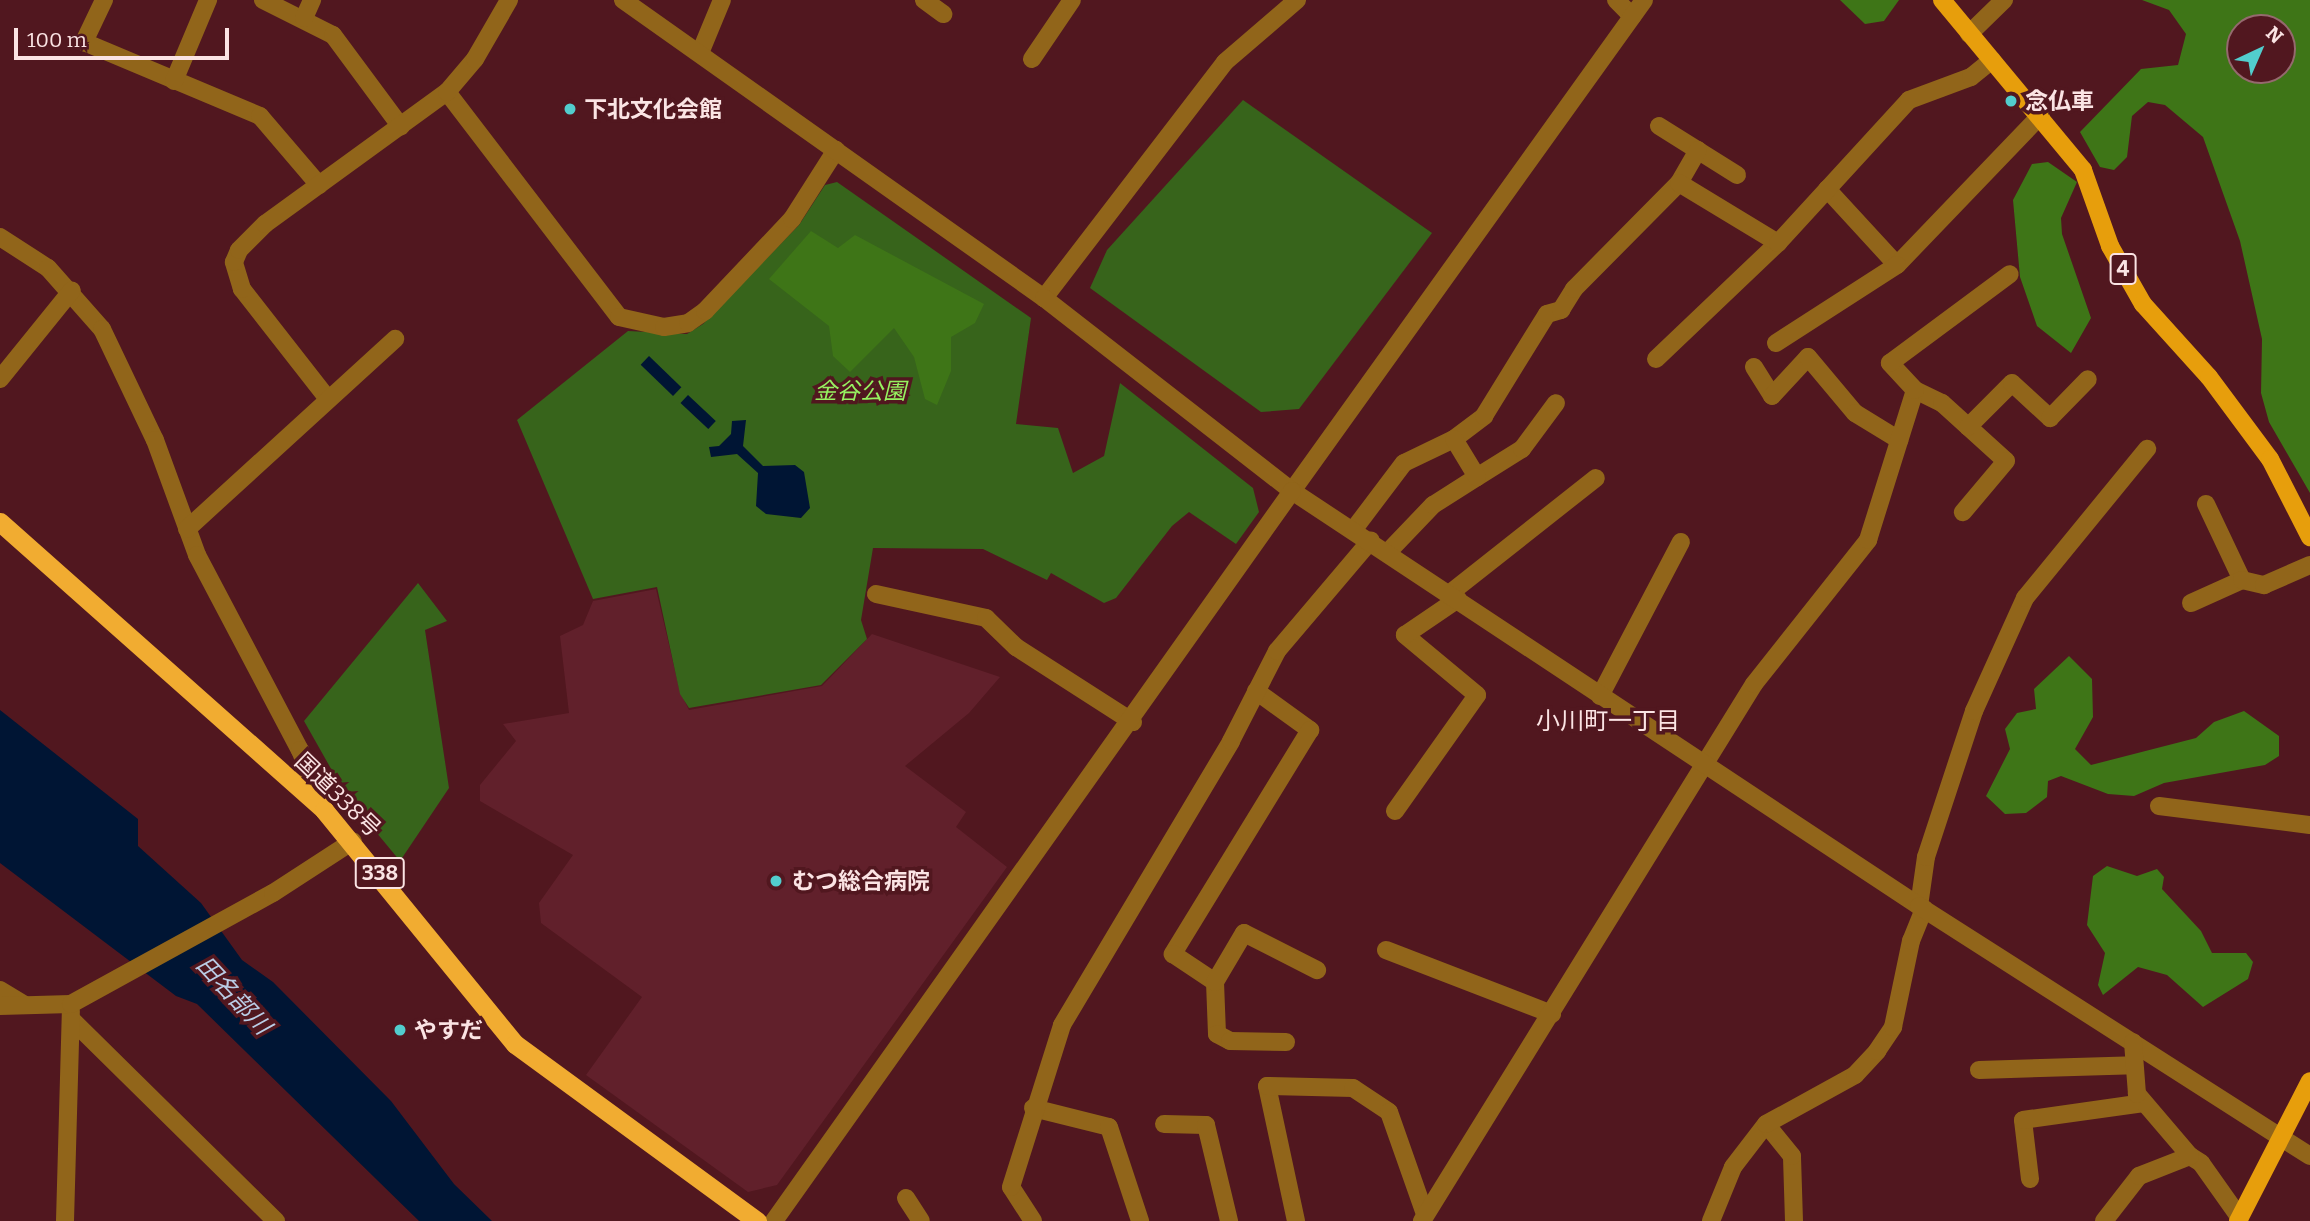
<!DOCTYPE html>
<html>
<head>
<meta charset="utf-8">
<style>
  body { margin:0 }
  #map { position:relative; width:2310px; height:1221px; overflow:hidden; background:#51171f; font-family:Bitter,"Noto Sans JP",serif }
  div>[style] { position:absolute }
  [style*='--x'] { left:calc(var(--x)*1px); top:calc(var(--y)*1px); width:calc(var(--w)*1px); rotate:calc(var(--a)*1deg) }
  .built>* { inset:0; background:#61202b }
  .green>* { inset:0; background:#37641b }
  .forest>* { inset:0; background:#3e7517 }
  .water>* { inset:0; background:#001534; transform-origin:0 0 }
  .minor>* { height:18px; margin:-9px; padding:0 9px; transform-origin:9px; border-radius:9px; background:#91651a }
  .tertiary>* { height:18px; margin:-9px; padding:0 9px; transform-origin:9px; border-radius:9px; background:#91651a }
  .primary>* { height:18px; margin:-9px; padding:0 9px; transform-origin:9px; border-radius:9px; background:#e79e0c }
  .trunk>* { height:19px; margin:-9.5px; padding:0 9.5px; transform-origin:9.5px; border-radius:9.5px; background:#f1ac31 }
  .dots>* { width:19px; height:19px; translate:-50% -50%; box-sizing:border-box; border:4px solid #51171f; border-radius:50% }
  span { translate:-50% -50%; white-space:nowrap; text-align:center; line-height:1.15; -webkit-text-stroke:7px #51171f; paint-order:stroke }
  .shield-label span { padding:2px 5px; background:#51171f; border:2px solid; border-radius:5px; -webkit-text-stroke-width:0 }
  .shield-label { font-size:21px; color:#fbe4e4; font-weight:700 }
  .poi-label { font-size:23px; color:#fbe4e4; font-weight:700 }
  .left { translate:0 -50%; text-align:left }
  .park-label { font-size:23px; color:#96f160; font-style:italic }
  .street-label { font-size:23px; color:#fbe4e4 }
  .neighbourhood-label { font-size:24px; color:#fbe4e4 }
  .water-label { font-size:24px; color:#bacde6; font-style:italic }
  .north { position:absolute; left:2226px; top:14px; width:70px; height:70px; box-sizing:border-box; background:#51171f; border:2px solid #95696e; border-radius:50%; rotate:44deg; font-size:19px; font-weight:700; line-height:28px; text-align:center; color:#fbe4e4 }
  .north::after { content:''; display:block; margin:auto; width:24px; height:32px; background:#52cdcd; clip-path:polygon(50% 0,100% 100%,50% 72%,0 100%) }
  .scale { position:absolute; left:14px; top:28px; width:215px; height:32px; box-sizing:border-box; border:4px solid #fbe4e4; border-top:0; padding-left:9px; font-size:21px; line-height:24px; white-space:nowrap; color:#fbe4e4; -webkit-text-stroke:5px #51171f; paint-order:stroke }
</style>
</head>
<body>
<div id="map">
  <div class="built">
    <i style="clip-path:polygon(656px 589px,680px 692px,689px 710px,822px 686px,872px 634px,1000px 677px,969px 713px,905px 766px,966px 812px,956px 827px,1007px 867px,777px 1185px,748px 1192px,586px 1075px,642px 997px,541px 923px,539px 903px,573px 855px,480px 801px,480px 785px,516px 741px,503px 724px,569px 713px,560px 636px,583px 625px,593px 601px)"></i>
  </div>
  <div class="green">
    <i style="clip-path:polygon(1243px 100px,1432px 233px,1299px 409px,1261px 412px,1090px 288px,1107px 250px)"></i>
    <i style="clip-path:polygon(837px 182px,1031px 318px,1016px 424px,1058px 428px,1073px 473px,1104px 456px,1120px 383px,1253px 488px,1259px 512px,1236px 544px,1189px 512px,1172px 526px,1116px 598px,1104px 603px,1051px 573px,1047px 580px,983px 549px,873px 548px,861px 620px,867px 639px,821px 685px,689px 708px,680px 694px,657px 587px,593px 599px,517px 420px,628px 331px,687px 334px,703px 324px,799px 225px,825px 185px)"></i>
    <i style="clip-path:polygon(418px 583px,447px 621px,425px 630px,449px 788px,400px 861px,347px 797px,304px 721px)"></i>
  </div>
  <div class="forest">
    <i style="clip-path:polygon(1840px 0,1899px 0,1884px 21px,1865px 24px)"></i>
    <i style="clip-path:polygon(evenodd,2142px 0,2310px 0,2310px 493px,2269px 422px,2261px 393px,2262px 339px,2240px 241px,2203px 137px,2165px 105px,2148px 102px,2132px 116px,2127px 157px,2114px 170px,2100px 167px,2080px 132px,2141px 69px,2178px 65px,2186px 34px,2169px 10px,2142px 0,2240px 28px,2282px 28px,2282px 70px,2240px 70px,2240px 28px)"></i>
    <i style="clip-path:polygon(2048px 162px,2077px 182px,2061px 218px,2062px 234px,2091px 318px,2071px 353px,2037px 326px,2020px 277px,2013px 200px,2032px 164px)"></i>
    <i style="clip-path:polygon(811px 231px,838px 248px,855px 235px,984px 304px,975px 323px,951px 337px,951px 371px,937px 405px,925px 399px,914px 357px,894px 328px,850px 372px,833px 356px,829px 326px,769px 279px)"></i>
    <i style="clip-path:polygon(2069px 656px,2092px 679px,2093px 717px,2075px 749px,2091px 765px,2196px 738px,2214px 722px,2244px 711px,2279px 736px,2279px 756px,2265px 765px,2164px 783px,2134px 796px,2108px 794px,2061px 776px,2048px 781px,2047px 797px,2026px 813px,2005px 814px,1986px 796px,2010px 749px,2005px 729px,2017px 713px,2036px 709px,2034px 689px)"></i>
    <i style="clip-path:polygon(2107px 866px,2137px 876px,2157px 869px,2164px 877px,2162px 889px,2201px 931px,2212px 953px,2246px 953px,2253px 962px,2248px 979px,2203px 1007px,2167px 975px,2138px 967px,2103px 995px,2098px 985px,2105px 953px,2087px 925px,2093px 876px)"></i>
  </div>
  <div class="water">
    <i style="left:649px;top:356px;width:45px;height:12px;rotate:44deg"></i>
    <i style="left:688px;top:395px;width:38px;height:11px;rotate:43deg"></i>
    <i style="clip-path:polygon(746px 420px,743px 446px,763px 466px,795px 465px,804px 472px,810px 508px,801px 518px,766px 514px,756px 506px,758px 473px,737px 454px,711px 457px,709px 447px,719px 446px,731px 434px,732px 421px)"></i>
    <i style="clip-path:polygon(0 710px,138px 819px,138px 846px,201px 903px,242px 960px,273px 982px,391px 1101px,454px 1184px,492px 1221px,419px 1221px,197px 1004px,176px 996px,0 863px)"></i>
  </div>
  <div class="minor">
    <i style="--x:104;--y:0;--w:47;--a:115.5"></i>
    <i style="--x:84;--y:42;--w:191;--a:22.8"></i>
    <i style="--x:260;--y:116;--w:91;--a:49.5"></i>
    <i style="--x:263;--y:0;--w:78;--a:26.6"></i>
    <i style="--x:333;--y:35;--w:114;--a:53.5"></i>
    <i style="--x:924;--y:0;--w:24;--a:36"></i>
    <i style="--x:1616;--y:0;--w:23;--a:45"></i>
    <i style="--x:304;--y:18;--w:20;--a:-66"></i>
    <i style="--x:1969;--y:34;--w:49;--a:-44.2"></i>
    <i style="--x:700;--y:53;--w:57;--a:-67.5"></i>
    <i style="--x:1032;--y:59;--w:71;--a:-55.9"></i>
    <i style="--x:174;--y:81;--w:88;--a:-67.2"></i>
    <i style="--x:447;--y:92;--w:283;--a:52.6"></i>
    <i style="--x:619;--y:317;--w:46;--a:12.5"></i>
    <i style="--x:664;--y:327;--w:24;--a:-9"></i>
    <i style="--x:688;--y:323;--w:21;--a:-35"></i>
    <i style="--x:705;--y:311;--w:127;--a:-46.6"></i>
    <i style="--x:792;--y:219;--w:82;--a:-57.5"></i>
    <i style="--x:1659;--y:126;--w:92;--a:32.1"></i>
    <i style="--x:1679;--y:183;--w:38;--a:-60"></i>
    <i style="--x:1827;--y:189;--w:103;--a:47.4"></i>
    <i style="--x:1897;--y:265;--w:208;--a:-46.2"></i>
    <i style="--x:1044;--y:298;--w:297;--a:-52.5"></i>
    <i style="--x:1225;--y:62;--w:95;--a:-40.7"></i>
    <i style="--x:1776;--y:343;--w:144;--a:-32.8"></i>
    <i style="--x:1656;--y:359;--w:168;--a:-43.6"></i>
    <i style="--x:1754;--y:367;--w:34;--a:58"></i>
    <i style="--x:1772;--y:396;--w:53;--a:-47.3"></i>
    <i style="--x:1808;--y:357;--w:73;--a:50"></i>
    <i style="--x:1855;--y:413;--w:52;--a:31.5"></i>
    <i style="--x:1915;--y:390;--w:30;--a:26"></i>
    <i style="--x:1942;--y:403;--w:86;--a:42.2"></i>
    <i style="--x:2006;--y:461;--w:67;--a:130.1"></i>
    <i style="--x:1968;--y:427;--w:62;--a:-45"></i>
    <i style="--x:2012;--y:383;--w:52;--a:42.6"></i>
    <i style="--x:2050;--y:418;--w:54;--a:-45.7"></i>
    <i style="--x:1477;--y:477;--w:53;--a:-31.9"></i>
    <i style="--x:1522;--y:449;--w:57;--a:-53.5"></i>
    <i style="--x:1292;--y:491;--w:604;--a:-54.36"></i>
    <i style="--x:2206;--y:504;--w:84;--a:64.7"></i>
    <i style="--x:1354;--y:529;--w:83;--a:-52.9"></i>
    <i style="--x:1404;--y:463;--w:55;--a:-25.6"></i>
    <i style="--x:1454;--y:439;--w:38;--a:-37"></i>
    <i style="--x:1484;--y:416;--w:120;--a:-58.3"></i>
    <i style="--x:1547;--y:314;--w:15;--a:-16"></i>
    <i style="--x:1561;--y:310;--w:25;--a:-58"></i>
    <i style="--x:1574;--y:289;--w:149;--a:-45.3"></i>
    <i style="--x:1679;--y:183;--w:116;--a:31.2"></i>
    <i style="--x:1778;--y:243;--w:194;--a:-47.5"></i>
    <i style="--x:1909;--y:100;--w:66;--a:-20.4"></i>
    <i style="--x:1971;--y:77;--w:27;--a:-39"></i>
    <i style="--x:1389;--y:551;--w:64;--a:-46.3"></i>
    <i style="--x:1433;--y:505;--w:52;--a:-32.5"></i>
    <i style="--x:1477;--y:477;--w:44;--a:-121.2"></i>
    <i style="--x:876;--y:594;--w:113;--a:12.3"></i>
    <i style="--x:986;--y:618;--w:42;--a:44"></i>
    <i style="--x:1016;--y:647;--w:139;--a:32.7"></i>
    <i style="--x:1449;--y:594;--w:187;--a:-38.3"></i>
    <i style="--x:2191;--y:603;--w:56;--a:-24.3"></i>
    <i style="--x:2242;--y:580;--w:23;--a:13"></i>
    <i style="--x:2264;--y:585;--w:50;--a:-23.5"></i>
    <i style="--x:1256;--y:691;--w:67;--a:35.8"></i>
    <i style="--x:1310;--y:730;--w:263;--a:121.5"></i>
    <i style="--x:1173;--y:954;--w:50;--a:33.7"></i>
    <i style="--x:1215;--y:982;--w:52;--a:87.8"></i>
    <i style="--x:1217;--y:1034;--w:15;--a:28"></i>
    <i style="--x:1230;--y:1041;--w:56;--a:1"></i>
    <i style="--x:1600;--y:696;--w:174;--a:-62.3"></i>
    <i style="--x:2159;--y:806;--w:152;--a:7.2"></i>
    <i style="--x:1395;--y:811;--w:142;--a:-54.7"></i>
    <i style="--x:1477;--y:695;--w:94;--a:-140.2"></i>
    <i style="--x:1405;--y:635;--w:64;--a:-34.2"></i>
    <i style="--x:1919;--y:906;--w:49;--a:-81.9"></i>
    <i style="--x:1926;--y:857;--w:154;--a:-71.8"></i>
    <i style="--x:1974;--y:711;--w:124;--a:-65.7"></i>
    <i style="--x:2025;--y:598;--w:193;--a:-50.7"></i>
    <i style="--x:1386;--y:950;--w:178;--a:21.1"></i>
    <i style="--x:1215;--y:982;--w:57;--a:-59.4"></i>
    <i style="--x:1244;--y:933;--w:82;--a:26.9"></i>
    <i style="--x:0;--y:990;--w:27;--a:31"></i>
    <i style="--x:71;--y:1019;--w:288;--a:44.6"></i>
    <i style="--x:1979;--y:1070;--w:155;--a:-1.8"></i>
    <i style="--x:1033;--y:1108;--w:78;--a:14"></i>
    <i style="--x:1109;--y:1127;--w:99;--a:71.7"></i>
    <i style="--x:1164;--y:1124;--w:42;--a:1.4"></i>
    <i style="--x:1206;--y:1125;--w:99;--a:76.5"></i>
    <i style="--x:2190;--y:1156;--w:13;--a:32"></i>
    <i style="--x:2201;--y:1163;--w:67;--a:54.7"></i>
    <i style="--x:2030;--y:1179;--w:59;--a:-96.8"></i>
    <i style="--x:2023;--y:1120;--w:122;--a:-8"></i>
    <i style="--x:906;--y:1198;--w:27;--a:57"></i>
    <i style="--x:65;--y:1221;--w:210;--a:-88.4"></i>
    <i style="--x:1033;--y:1221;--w:40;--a:-122.9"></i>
    <i style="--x:1011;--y:1187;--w:170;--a:-72.5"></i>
    <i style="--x:1062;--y:1025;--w:330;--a:-59.2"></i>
    <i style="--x:1231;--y:741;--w:101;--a:-62.9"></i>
    <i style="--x:1277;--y:651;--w:145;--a:-49.7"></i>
    <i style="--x:1296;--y:1221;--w:138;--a:-102.1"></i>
    <i style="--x:1267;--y:1086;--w:86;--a:1.3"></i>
    <i style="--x:1353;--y:1088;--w:43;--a:33.7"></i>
    <i style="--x:1389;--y:1112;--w:108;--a:70.6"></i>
    <i style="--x:1422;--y:1221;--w:631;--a:-58.27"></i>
    <i style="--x:1754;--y:684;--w:184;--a:-51.6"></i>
    <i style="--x:1868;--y:540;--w:157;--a:-72.6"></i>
    <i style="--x:1915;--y:390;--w:37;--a:-133"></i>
    <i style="--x:1890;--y:363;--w:149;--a:-36.6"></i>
    <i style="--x:1711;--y:1221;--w:58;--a:-67.8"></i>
    <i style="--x:1733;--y:1167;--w:54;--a:-52.5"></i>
    <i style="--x:1794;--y:1221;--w:65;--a:-91.8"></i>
    <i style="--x:1792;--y:1156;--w:41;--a:-129.1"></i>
    <i style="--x:1766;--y:1124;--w:102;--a:-28.8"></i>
    <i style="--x:1855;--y:1075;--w:33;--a:-47"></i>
    <i style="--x:1877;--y:1051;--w:29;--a:-56"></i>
    <i style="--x:1893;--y:1027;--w:88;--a:-78.2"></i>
    <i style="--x:1911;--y:941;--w:35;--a:-68"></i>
  </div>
  <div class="tertiary">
    <i style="--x:623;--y:0;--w:516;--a:35.29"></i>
    <i style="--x:1044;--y:298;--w:314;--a:37.9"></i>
    <i style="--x:1292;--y:491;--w:752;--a:33.5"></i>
    <i style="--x:1919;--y:906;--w:464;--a:32.6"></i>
    <i style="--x:0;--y:237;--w:57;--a:32.9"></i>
    <i style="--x:48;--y:268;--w:81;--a:48.5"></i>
    <i style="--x:102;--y:329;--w:123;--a:64.5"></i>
    <i style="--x:155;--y:440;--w:122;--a:69.9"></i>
    <i style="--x:197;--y:555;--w:221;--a:62.2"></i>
    <i style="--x:300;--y:750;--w:65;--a:68.2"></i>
    <i style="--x:0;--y:379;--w:114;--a:-51"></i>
    <i style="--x:328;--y:399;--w:140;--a:-128"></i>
    <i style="--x:242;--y:289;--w:28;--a:-107"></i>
    <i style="--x:234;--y:262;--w:13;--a:-67"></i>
    <i style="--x:239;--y:250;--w:37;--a:-45"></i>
    <i style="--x:265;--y:224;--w:225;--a:-36"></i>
    <i style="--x:447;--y:92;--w:43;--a:-49.7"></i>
    <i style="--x:475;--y:59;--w:68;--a:-60"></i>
    <i style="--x:187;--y:529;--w:282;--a:-42.4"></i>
    <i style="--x:0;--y:1006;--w:71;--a:-1.6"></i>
    <i style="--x:71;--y:1004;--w:230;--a:-28.8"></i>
    <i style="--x:273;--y:893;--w:95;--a:-33"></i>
    <i style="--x:774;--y:1221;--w:895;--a:-54.64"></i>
    <i style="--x:2104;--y:1221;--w:57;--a:-52.1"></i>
    <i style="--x:2139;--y:1176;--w:55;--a:-21.4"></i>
    <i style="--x:2190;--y:1156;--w:82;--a:-130.5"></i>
    <i style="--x:2137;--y:1094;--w:52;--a:-94.4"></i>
  </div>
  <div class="primary">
    <i style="--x:1942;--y:0;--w:221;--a:50.3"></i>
    <i style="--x:2083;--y:170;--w:81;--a:70.4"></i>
    <i style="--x:2110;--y:246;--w:67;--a:60.4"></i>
    <i style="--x:2143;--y:304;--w:98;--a:47.9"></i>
    <i style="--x:2209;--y:377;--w:102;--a:53.4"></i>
    <i style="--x:2270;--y:459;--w:88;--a:62.9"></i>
    <i style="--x:2238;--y:1221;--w:157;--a:-62.8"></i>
  </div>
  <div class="trunk">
    <i style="--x:0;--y:522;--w:433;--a:41.6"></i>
    <i style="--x:324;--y:810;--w:302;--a:50.8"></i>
    <i style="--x:515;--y:1044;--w:300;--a:36.2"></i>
  </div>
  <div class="dots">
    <i style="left:2011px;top:101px;background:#52cdcd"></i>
    <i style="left:570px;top:109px;background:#52cdcd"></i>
    <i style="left:776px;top:881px;background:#52cdcd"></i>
    <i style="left:400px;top:1030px;background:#52cdcd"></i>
  </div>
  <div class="shield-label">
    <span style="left:2123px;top:269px">4</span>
    <span style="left:380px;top:873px">338</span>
  </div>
  <div class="poi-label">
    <span class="left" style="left:2025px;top:101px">念仏車</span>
    <span class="left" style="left:584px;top:109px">下北文化会館</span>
    <span class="left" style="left:792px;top:881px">むつ総合病院</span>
    <span class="left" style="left:414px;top:1030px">やすだ</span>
  </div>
  <div class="park-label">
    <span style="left:860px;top:391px">金谷公園</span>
  </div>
  <div class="street-label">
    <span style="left:338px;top:795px;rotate:44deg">国道338号</span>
  </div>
  <div class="neighbourhood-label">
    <span style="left:1608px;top:722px">小川町一丁目</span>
  </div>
  <div class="water-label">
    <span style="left:233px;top:996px;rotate:47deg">田名部川</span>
  </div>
  <div class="north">N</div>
  <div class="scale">100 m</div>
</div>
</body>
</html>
